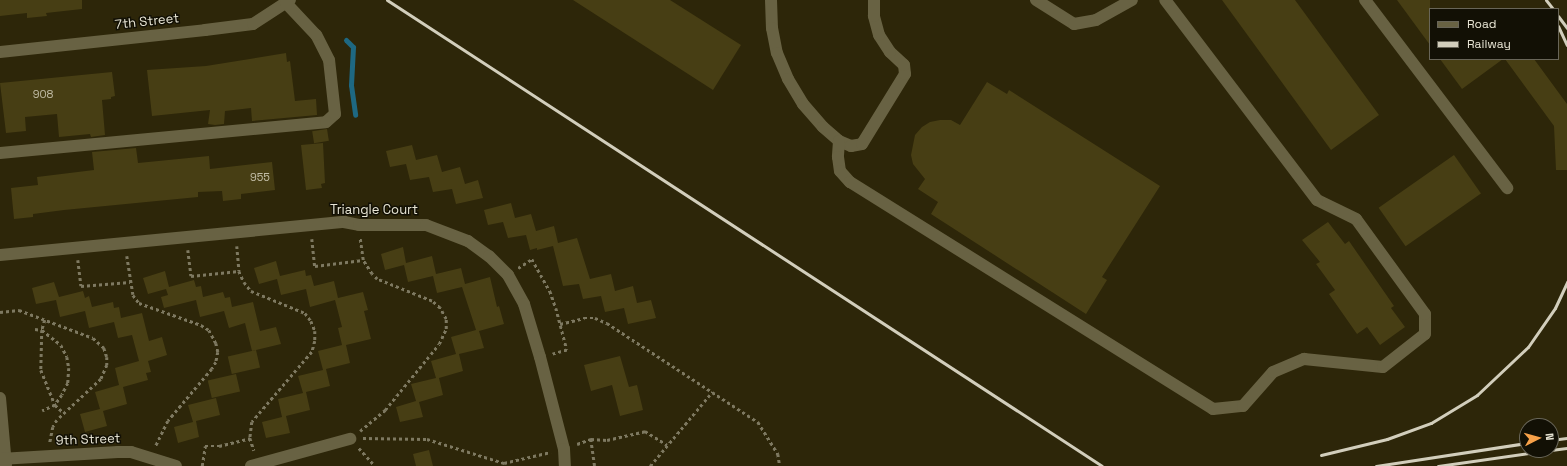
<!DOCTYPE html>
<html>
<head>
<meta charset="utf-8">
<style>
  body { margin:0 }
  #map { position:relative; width:1567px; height:466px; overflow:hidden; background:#2d2609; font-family:"Space Grotesk",sans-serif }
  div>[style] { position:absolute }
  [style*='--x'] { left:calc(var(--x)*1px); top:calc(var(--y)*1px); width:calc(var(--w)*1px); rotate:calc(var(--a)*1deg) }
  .stream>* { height:5px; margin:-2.5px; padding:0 2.5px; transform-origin:2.5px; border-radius:2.5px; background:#1e6882 }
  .building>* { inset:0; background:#473e14; transform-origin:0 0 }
  .path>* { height:2.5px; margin-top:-1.25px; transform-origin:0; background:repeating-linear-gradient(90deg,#7e7961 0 3px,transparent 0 6px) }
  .minor>* { height:12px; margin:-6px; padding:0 6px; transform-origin:6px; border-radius:6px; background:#686243 }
  .rail>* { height:3px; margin:-1.5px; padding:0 1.5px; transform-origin:1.5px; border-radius:1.5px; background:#d2cebc }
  span { translate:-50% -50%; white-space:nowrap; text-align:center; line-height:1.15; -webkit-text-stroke:3px #121005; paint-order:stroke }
  .number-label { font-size:11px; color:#c0bba4 }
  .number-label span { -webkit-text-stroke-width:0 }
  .street-label { font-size:13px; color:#e8e5d4 }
  .legend { position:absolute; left:1429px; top:8px; width:130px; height:52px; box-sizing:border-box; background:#121005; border:1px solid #686558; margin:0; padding:5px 7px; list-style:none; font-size:12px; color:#e8e5d4 }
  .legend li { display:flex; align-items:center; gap:8px; height:20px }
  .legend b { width:20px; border:1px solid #686558 }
  .north { position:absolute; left:1519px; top:418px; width:40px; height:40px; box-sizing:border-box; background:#121005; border:1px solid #686558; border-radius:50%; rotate:84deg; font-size:11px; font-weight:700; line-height:16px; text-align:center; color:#e8e5d4 }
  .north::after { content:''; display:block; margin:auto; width:14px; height:18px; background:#f7a149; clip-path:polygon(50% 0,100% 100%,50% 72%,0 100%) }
</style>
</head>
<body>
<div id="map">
  <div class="stream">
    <i style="--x:346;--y:40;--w:10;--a:45"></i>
    <i style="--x:353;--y:47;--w:38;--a:93"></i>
    <i style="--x:351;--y:85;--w:30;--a:82"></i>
  </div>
  <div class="building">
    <i style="clip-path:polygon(0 0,82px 0,82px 9px,46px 13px,47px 16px,27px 18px,27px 13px,0 16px)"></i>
    <i style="clip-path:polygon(573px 0,670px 0,741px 45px,713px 90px)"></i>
    <i style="clip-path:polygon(1222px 0,1295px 0,1379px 115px,1331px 150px)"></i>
    <i style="clip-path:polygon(1397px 0,1430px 0,1430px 45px)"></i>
    <i style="clip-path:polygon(286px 53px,287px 62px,290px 61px,295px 101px,316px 99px,317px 115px,252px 121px,251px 108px,225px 111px,224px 124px,215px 125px,208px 124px,210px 110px,152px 116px,147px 70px,206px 66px)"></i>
    <i style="clip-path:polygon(1440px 59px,1503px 59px,1462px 89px)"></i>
    <i style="clip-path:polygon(1505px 59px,1534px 59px,1567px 104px,1567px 170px,1556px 170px,1554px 126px)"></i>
    <i style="clip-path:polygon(112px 72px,115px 96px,111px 97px,111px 99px,102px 100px,105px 135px,91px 137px,90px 134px,59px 137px,57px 114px,25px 117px,26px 131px,6px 133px,0 83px)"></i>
    <i style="clip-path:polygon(987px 82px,1007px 94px,1009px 90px,1160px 186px,1102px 277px,1107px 280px,1086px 314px,931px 214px,938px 202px,918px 189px,925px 179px,913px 164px,911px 155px,915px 135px,922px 127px,930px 122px,940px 120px,951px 120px,960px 125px)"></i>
    <i style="left:327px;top:129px;width:12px;height:15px;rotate:81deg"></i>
    <i style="clip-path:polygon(323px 143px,325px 183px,321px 184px,322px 188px,306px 190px,301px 145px)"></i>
    <i style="clip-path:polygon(412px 145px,416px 160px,437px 155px,442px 172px,460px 167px,465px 184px,478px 180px,483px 198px,456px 204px,452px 189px,433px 192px,429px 177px,410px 180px,406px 164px,390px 167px,386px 151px)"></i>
    <i style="clip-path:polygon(136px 148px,138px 163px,209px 156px,210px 169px,272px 162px,275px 190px,241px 194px,241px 199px,223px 201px,222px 191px,198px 192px,198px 197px,64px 210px,33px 214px,33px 217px,14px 219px,11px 188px,38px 185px,37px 177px,94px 170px,92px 152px)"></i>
    <i style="left:1454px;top:155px;width:47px;height:92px;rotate:55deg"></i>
    <i style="clip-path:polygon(511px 203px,515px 218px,531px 214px,536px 231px,554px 226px,558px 243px,577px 238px,590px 279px,611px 274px,615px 291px,633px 286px,637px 303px,651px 300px,656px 318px,628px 324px,624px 308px,605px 312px,601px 296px,583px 299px,579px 284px,563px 286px,553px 246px,537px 250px,537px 248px,530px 250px,526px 235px,508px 238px,503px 222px,488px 225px,484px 210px)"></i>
    <i style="clip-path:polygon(1328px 222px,1345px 244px,1349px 241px,1394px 306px,1391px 308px,1405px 327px,1380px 345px,1367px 327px,1357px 334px,1329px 294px,1335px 290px,1316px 264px,1320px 262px,1302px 240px)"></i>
    <i style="clip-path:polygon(403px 247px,406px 263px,432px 256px,436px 274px,461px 268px,465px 284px,490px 277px,497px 307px,499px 306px,504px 324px,479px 331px,484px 348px,459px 354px,463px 371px,439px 378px,443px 395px,419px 402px,423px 417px,400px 422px,396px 407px,416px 401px,411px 384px,436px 378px,431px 361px,456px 354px,451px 337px,476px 330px,462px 287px,437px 293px,433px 276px,408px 282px,404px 265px,385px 270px,381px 254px)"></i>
    <i style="clip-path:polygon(276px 261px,280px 276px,305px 270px,306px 276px,311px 275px,314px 286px,334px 281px,338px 298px,363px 292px,368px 310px,364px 311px,371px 339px,346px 345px,350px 363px,326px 369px,330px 386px,306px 392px,310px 410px,286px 416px,290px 433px,266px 438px,262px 422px,282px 417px,278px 399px,303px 393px,298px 376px,323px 370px,318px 351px,342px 345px,338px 328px,342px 327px,335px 300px,310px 307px,306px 289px,281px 295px,277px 279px,259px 284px,254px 268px)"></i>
    <i style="clip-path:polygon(165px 271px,169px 287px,194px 280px,196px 287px,201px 286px,203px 297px,223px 292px,225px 298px,230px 297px,232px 307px,253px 302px,260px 331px,276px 327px,281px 344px,252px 351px,245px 323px,229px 328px,224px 311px,200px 317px,196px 300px,164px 308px,161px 297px,168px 295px,166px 289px,148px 294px,143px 278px)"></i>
    <i style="clip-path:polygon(54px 282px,59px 297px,83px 291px,85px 298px,89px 296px,92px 307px,113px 302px,114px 308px,119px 307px,121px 318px,142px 313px,149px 341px,162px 337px,167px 355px,148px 361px,151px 372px,146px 373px,148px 380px,123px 387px,127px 404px,103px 411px,107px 426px,85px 432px,80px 414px,100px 409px,95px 392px,119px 385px,115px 368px,139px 361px,132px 335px,118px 338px,114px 322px,89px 328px,85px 311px,60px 317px,56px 300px,36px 304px,32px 288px)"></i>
    <i style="left:256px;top:350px;width:18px;height:29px;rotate:77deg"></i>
    <i style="clip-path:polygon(620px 356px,629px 387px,637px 385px,643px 410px,620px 416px,612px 385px,591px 391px,584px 365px)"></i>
    <i style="left:236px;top:374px;width:18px;height:29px;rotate:77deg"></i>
    <i style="clip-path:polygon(216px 398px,220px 415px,196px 421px,199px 437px,178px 443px,174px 427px,193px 422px,188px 405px)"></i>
    <i style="clip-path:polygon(429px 450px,433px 466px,416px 466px,413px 454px)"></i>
  </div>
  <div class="path">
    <i style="--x:312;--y:239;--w:27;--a:84"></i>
    <i style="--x:315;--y:266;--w:48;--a:-7.1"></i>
    <i style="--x:237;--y:246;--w:25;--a:85"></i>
    <i style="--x:239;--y:271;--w:12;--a:66"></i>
    <i style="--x:244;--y:282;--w:11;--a:52"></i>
    <i style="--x:251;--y:291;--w:58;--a:22.2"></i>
    <i style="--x:305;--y:313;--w:10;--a:53"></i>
    <i style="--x:311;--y:321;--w:11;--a:68"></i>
    <i style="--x:315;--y:331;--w:10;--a:90"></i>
    <i style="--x:315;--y:341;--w:11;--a:105"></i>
    <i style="--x:312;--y:352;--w:92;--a:130.6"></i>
    <i style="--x:252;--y:422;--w:16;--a:97"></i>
    <i style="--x:250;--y:438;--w:13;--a:72"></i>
    <i style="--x:188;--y:250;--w:26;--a:83"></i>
    <i style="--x:191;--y:276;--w:48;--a:-5.9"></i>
    <i style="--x:127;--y:256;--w:39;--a:81"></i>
    <i style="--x:133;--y:295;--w:10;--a:53"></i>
    <i style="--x:139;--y:303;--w:66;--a:19.5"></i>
    <i style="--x:201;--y:325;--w:9;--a:32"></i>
    <i style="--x:209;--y:330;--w:15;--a:62"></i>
    <i style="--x:216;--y:343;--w:9;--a:77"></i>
    <i style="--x:218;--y:352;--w:10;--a:101"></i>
    <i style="--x:216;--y:362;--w:8;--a:120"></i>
    <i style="--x:212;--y:369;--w:68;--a:130.2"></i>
    <i style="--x:168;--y:421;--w:28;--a:116"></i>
    <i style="--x:78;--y:260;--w:26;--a:83"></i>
    <i style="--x:81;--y:286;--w:49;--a:-4.7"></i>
    <i style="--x:518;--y:268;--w:17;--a:-33"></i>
    <i style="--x:532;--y:259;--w:37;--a:61"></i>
    <i style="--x:550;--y:291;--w:18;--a:71"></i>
    <i style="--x:556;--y:308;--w:43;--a:75.3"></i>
    <i style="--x:567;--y:350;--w:15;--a:164"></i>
    <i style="--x:0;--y:312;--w:19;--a:-6"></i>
    <i style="--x:19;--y:310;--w:79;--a:20.7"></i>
    <i style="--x:93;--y:338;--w:15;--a:42"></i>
    <i style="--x:104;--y:348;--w:9;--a:72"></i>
    <i style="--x:107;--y:357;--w:8;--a:90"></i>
    <i style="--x:107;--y:365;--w:15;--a:113"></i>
    <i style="--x:101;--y:379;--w:60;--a:137"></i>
    <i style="--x:57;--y:420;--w:8;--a:120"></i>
    <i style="--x:53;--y:427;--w:16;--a:101"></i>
    <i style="--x:45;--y:320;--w:10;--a:107"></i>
    <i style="--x:42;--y:330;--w:40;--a:91.4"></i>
    <i style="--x:41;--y:370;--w:38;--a:68"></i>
    <i style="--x:55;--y:405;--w:12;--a:42"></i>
    <i style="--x:560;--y:324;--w:25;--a:-14"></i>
    <i style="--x:584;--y:318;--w:11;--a:0"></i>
    <i style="--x:595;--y:318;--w:13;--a:23"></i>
    <i style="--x:607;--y:323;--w:181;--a:33.3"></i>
    <i style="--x:758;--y:422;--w:38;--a:58"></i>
    <i style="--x:778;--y:454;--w:12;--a:81"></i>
    <i style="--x:35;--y:329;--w:7;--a:8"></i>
    <i style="--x:42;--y:330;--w:24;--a:38"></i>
    <i style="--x:61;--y:345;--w:13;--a:63"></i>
    <i style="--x:67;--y:357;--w:11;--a:80"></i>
    <i style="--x:69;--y:368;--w:15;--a:94"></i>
    <i style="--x:68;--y:383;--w:13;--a:117"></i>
    <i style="--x:62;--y:395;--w:12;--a:125"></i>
    <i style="--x:55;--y:405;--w:14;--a:155"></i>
    <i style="--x:360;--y:431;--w:33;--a:-40"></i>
    <i style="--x:385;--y:410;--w:85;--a:-50.7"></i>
    <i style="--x:439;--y:344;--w:17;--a:-65"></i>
    <i style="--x:446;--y:329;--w:10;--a:-90"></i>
    <i style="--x:446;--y:319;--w:13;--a:-119"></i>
    <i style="--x:440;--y:308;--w:11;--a:-139"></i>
    <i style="--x:432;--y:301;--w:59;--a:-158.2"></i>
    <i style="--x:377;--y:279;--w:7;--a:-135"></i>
    <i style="--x:372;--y:274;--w:17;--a:-123"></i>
    <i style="--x:363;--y:260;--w:22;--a:-98"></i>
    <i style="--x:363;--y:438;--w:64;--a:0.9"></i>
    <i style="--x:427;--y:439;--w:81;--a:17.3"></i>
    <i style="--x:504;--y:463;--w:48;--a:-13.2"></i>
    <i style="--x:591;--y:439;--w:27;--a:82"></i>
    <i style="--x:577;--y:444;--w:15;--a:-20"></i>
    <i style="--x:591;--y:439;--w:16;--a:4"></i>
    <i style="--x:607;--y:440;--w:39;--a:-13"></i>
    <i style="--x:645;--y:431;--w:26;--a:32"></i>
    <i style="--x:359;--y:448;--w:24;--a:48"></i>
    <i style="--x:202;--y:466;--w:20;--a:-81"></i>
    <i style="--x:205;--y:446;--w:14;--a:0"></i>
    <i style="--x:219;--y:446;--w:32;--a:-14"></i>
    <i style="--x:650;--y:466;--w:97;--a:-50"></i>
  </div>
  <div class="minor">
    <i style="--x:771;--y:0;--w:28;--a:88"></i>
    <i style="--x:772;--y:28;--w:25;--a:79"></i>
    <i style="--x:777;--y:53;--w:28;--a:67"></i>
    <i style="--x:788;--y:79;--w:29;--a:59"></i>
    <i style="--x:803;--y:104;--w:30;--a:49"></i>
    <i style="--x:823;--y:127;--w:21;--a:41"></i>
    <i style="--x:839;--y:141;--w:13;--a:23"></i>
    <i style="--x:851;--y:146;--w:11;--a:-10"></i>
    <i style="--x:862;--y:144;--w:82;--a:-58.4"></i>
    <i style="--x:905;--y:74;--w:9;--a:-96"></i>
    <i style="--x:904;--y:65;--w:19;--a:-137"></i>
    <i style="--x:890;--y:52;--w:20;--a:-123"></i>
    <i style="--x:879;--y:35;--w:20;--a:-105"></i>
    <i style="--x:874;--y:16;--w:16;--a:-90"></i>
    <i style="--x:1036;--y:0;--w:45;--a:32.3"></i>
    <i style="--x:1074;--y:24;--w:22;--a:-10"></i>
    <i style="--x:1096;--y:20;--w:41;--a:-29.1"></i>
    <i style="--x:1365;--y:0;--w:236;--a:52.9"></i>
    <i style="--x:0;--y:52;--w:206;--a:-6.1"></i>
    <i style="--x:205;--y:30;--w:48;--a:-7.1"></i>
    <i style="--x:253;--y:24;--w:44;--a:-33"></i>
    <i style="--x:839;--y:141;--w:16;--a:94"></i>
    <i style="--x:838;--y:157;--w:14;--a:82"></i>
    <i style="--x:840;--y:171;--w:15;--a:48"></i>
    <i style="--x:850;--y:182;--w:428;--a:32"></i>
    <i style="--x:1213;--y:409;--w:30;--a:-6"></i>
    <i style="--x:1243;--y:406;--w:45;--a:-48.6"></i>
    <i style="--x:1273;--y:372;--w:34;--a:-23"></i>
    <i style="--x:1304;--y:359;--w:79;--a:5.8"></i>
    <i style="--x:1383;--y:367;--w:53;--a:-38.2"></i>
    <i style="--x:1425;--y:334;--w:20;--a:-90"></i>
    <i style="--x:1425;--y:314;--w:117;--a:-126"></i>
    <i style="--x:1356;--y:219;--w:43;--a:-154"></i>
    <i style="--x:1317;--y:200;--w:251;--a:-127.2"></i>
    <i style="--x:0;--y:153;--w:327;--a:-5.4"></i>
    <i style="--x:326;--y:122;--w:12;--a:-42"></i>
    <i style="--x:335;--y:114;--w:54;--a:-96.3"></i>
    <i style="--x:329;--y:60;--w:28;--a:-117"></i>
    <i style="--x:316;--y:35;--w:44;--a:-133.2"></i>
    <i style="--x:0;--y:255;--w:346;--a:-5.5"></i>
    <i style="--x:344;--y:222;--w:15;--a:11"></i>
    <i style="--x:359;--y:225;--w:67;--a:0"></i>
    <i style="--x:426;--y:225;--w:45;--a:20.9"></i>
    <i style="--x:468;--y:241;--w:26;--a:36"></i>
    <i style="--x:489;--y:256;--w:27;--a:45"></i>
    <i style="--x:508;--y:275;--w:33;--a:61"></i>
    <i style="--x:524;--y:304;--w:55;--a:73.2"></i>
    <i style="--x:540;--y:357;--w:95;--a:75.4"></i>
    <i style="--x:564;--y:449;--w:17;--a:87"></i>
    <i style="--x:0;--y:398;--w:67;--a:84.9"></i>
    <i style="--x:0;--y:459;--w:118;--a:-3.4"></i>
    <i style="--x:118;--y:452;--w:13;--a:0"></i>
    <i style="--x:131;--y:452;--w:47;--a:17.3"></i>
    <i style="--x:251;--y:466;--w:103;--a:-15.3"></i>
  </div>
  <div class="rail">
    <i style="--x:387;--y:0;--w:853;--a:33.09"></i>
    <i style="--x:1546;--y:0;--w:11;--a:52"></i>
    <i style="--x:1558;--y:16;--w:15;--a:53"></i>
    <i style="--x:1558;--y:26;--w:21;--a:65"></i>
    <i style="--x:1551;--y:440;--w:16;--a:-7"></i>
    <i style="--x:1551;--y:450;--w:16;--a:-7"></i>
    <i style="--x:1321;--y:455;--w:68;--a:-13.6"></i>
    <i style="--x:1387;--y:439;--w:47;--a:-20"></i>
    <i style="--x:1431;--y:423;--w:54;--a:-31.3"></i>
    <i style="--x:1477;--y:395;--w:70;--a:-43.3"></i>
    <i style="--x:1528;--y:347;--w:47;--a:-55.3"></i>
    <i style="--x:1555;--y:308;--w:29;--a:-65"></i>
    <i style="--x:1376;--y:466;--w:153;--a:-8.7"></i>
    <i style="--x:1438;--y:466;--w:113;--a:-8.1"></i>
  </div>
  <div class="number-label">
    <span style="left:43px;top:94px">908</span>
    <span style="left:260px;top:177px">955</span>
  </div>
  <div class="street-label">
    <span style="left:147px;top:22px;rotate:-6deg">7th Street</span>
    <span style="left:374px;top:210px">Triangle Court</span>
    <span style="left:88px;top:440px;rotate:-2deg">9th Street</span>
  </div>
  <ul class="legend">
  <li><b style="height:5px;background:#686243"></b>Road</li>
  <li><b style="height:5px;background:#d2cebc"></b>Railway</li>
  </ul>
  <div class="north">N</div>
</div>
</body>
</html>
